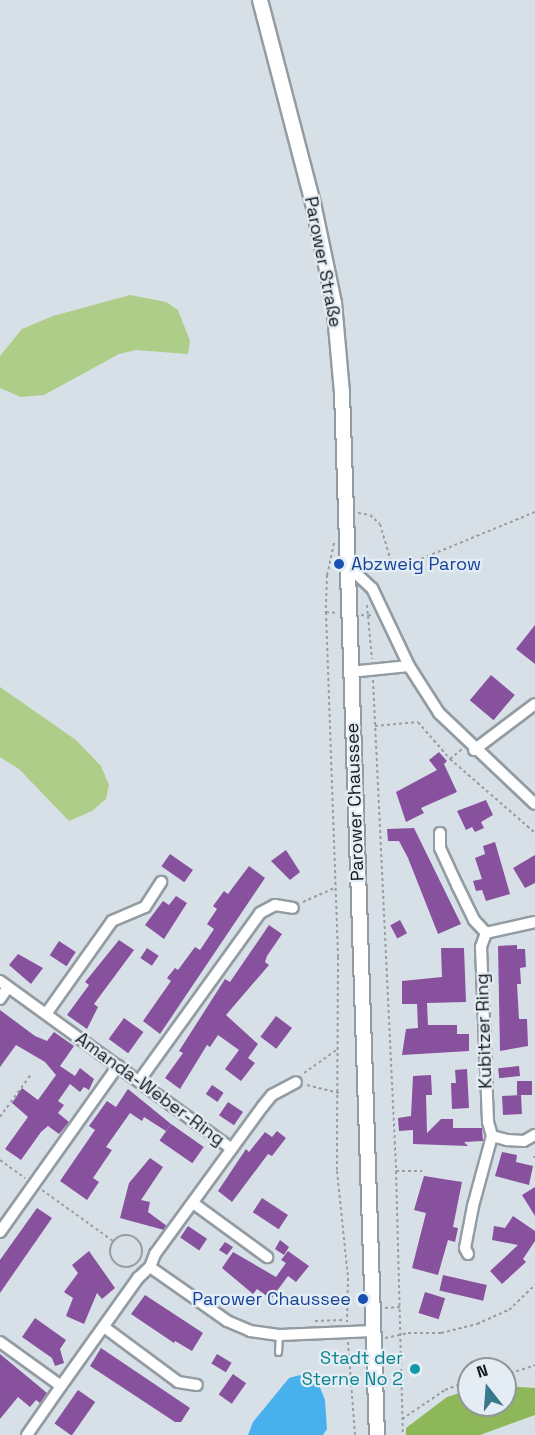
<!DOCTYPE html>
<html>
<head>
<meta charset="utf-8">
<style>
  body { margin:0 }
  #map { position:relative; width:535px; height:1435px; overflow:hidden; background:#d7e0e7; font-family:"Space Grotesk",sans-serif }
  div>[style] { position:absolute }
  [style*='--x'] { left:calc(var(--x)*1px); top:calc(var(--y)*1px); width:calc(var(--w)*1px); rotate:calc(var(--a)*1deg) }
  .green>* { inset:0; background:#adcd88 }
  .forest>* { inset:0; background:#8eb75a }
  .water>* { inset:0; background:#48b1ed }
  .building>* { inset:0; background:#88519d; transform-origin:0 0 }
  .path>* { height:2px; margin-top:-1px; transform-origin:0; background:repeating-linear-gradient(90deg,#989fa4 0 3px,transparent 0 6px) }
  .path>.ring { margin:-1px; padding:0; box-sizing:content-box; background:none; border:2px solid #989fa4; border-radius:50% }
  .roads { filter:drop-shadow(2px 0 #939ca2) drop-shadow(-2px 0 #939ca2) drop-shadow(0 2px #939ca2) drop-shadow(0 -2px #939ca2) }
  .lane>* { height:5px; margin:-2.5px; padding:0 2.5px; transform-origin:2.5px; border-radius:2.5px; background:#fff }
  .street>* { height:10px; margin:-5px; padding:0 5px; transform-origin:5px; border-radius:5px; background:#fff }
  .secondary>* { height:14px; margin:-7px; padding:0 7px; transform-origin:7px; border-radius:7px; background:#fff }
  .dots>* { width:16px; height:16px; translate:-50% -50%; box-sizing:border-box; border:3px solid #e4edf4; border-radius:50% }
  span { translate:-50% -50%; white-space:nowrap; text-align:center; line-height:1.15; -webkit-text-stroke:4.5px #e4edf4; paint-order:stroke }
  .street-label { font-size:18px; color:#141719 }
  .transit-label { font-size:18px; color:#164399 }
  .left { translate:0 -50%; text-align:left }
  .right { translate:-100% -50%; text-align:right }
  .culture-label { font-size:18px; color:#0d838f }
  .north { position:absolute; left:457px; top:1357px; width:60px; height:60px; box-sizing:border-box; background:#e4edf4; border:2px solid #91979c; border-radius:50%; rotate:343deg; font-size:16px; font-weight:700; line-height:24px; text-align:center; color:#141719 }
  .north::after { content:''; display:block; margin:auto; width:21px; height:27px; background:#39778d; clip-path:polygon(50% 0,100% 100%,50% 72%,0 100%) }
</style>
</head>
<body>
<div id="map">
  <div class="green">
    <i style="clip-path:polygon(130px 295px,166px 302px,178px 310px,190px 341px,188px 354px,136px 350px,119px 354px,44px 395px,21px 397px,0 388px,0 356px,22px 329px,53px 316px)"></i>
    <i style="clip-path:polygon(0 687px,76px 740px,101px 766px,109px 785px,106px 799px,92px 811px,69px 821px,19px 769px,0 757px)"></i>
  </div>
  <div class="forest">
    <i style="clip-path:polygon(505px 1386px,535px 1388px,535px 1415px,480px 1435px,406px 1435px,406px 1428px,447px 1397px,469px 1390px,469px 1405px,505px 1405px)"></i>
  </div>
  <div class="water">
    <i style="clip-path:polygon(300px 1375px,317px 1380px,325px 1400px,327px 1429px,323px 1435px,248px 1435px,253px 1422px,289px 1378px)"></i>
  </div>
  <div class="building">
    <i style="clip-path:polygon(535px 625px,535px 664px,516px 649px)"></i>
    <i style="left:491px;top:675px;width:31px;height:33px;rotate:40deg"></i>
    <i style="clip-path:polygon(439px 752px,447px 761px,444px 764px,457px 792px,421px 808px,424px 813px,406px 822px,396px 792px,437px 770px,429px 760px)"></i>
    <i style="clip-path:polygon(486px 800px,493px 815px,481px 822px,484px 828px,475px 832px,472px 827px,466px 830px,457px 811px)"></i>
    <i style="clip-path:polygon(414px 828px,461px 924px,438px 934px,408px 858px,399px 841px,388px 841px,387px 829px)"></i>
    <i style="clip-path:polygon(495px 842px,510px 894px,486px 901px,482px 890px,476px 891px,473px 881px,482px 879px,475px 858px,485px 854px,483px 846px)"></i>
    <i style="clip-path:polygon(286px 850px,300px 872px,290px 880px,271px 861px)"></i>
    <i style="left:170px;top:854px;width:28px;height:15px;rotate:35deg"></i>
    <i style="clip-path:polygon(535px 855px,535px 883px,525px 888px,513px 868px)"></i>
    <i style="clip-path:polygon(249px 866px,265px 878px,160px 1034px,143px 1021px,171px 981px,167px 978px,175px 968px,178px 970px,195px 947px,200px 950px,214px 929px,207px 924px,217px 909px,213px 906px,224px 891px,228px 894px)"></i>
    <i style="clip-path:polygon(176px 896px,187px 903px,164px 939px,145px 925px,163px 901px,169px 905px)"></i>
    <i style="left:400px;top:920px;width:15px;height:11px;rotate:62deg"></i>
    <i style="clip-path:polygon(269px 925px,282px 934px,267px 956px,265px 962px,269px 965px,226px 1015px,258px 1044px,248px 1058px,255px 1063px,241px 1081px,225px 1069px,239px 1050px,218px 1035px,210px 1047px,207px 1045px,180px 1089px,165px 1078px,183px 1053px,179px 1051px,225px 979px,230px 982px)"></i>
    <i style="clip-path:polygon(119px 940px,134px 950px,94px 1004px,98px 1007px,87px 1029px,67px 1015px,89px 985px,85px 982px)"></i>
    <i style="left:59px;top:941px;width:20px;height:17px;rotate:33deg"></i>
    <i style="clip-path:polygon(517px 945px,517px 949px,525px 949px,526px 967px,520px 968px,521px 984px,517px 984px,519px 1019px,527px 1019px,528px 1046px,500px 1051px,498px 946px)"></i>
    <i style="left:147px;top:948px;width:14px;height:12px;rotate:34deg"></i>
    <i style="clip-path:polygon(441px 948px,464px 948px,466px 1002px,427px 1003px,428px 1025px,457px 1025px,457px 1034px,469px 1034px,469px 1051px,402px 1055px,406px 1029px,418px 1028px,417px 1004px,402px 1004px,402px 981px,442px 977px)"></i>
    <i style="clip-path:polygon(18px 954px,43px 968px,31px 984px,9px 965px)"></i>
    <i style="clip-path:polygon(0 1010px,35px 1036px,47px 1041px,54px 1032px,74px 1046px,60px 1066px,75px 1076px,80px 1068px,94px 1079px,89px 1090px,84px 1087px,80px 1092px,70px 1084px,58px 1101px,64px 1105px,58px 1113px,69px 1122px,59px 1134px,48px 1126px,41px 1132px,21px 1160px,5px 1149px,28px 1117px,12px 1103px,22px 1088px,38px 1100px,56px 1075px,45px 1062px,16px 1045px,0 1067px)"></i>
    <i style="left:276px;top:1016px;width:20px;height:26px;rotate:37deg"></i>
    <i style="left:124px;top:1018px;width:24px;height:26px;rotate:36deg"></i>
    <i style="left:519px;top:1066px;width:10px;height:21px;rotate:84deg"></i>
    <i style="clip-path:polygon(467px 1069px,469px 1108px,452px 1109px,451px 1083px,456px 1083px,455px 1070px)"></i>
    <i style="clip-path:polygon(431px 1075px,432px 1095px,426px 1095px,427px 1133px,441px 1119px,453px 1119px,453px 1128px,482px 1128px,483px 1141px,464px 1142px,468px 1146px,413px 1144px,413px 1130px,399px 1131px,398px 1118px,411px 1116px,413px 1076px)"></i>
    <i style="left:517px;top:1081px;width:15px;height:14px"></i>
    <i style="left:212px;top:1085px;width:14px;height:11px;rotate:34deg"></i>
    <i style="clip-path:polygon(128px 1089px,171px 1124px,166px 1131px,144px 1117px,142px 1121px,130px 1113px,106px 1147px,112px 1150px,93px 1178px,99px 1182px,87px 1200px,60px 1181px,95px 1130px,89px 1126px,107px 1101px,116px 1107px)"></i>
    <i style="left:521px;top:1095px;width:19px;height:19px;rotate:87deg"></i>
    <i style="left:228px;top:1102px;width:18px;height:16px;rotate:34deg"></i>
    <i style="left:171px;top:1124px;width:40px;height:20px;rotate:35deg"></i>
    <i style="clip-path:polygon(277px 1131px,286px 1138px,272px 1156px,268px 1154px,232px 1202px,218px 1191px,246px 1149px,249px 1152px,265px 1132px,272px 1137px)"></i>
    <i style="clip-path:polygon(502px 1152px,517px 1155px,516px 1162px,533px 1166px,529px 1185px,495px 1176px)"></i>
    <i style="clip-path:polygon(150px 1158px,163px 1167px,141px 1200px,150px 1202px,148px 1212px,167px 1226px,164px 1230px,120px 1218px,129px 1183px)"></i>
    <i style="clip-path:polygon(424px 1176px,462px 1182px,453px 1227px,458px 1228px,455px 1242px,448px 1240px,438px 1275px,412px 1268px,426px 1213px,414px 1210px)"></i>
    <i style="clip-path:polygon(535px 1187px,535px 1216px,522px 1195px)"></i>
    <i style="left:262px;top:1198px;width:31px;height:17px;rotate:33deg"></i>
    <i style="clip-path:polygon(37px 1208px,52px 1218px,0 1293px,0 1260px)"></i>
    <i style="clip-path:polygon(513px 1216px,535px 1231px,535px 1241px,523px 1259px,526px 1262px,502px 1284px,490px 1271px,518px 1245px,492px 1240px,494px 1226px,505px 1228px)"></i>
    <i style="left:188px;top:1226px;width:23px;height:14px;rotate:34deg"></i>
    <i style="clip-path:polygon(280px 1240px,289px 1247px,284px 1255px,275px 1249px)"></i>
    <i style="clip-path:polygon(225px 1242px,233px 1247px,227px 1255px,219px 1250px)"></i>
    <i style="clip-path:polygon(89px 1251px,115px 1288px,102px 1299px,97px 1293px,84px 1324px,66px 1316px,73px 1298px,64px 1292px,78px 1273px,72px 1265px)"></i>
    <i style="clip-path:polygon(288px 1251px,309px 1266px,296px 1282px,288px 1276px,271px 1299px,257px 1289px,253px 1294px,222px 1268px,233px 1252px,276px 1277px,286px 1263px,281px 1260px)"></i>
    <i style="left:443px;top:1275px;width:45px;height:16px;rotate:13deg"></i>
    <i style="left:425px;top:1292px;width:21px;height:22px;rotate:17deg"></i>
    <i style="clip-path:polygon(145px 1295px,203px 1333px,192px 1351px,175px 1341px,174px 1343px,131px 1314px)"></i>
    <i style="clip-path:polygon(35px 1318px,66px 1340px,60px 1349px,64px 1363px,55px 1366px,52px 1358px,22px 1337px)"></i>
    <i style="clip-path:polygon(101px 1348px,190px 1408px,181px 1422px,175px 1422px,90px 1366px)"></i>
    <i style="clip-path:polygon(0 1354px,47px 1393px,40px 1403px,36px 1400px,30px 1407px,18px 1397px,0 1419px)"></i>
    <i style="left:217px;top:1354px;width:17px;height:11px;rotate:31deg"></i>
    <i style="left:233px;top:1374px;width:16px;height:25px;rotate:35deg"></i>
    <i style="left:78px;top:1390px;width:21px;height:41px;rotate:35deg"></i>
  </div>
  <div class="path">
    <i style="--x:358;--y:513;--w:12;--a:9"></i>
    <i style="--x:370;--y:515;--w:13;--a:42"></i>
    <i style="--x:380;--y:524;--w:43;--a:73.7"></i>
    <i style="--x:392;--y:565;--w:8;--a:23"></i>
    <i style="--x:399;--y:568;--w:147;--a:-22.4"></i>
    <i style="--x:334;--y:543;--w:33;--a:102"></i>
    <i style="--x:327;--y:575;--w:37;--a:92"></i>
    <i style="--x:326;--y:612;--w:345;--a:88"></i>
    <i style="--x:338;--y:957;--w:214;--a:90.3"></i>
    <i style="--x:337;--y:1171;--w:108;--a:84.1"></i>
    <i style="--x:348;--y:1278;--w:44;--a:91.3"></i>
    <i style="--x:367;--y:605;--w:11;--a:85"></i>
    <i style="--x:368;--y:616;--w:5;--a:-22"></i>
    <i style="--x:326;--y:612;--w:11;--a:5"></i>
    <i style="--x:361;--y:615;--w:7;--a:8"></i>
    <i style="--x:368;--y:616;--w:43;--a:84.7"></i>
    <i style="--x:373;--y:680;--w:492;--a:87.3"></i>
    <i style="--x:396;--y:1171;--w:264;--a:88.5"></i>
    <i style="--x:375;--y:726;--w:43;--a:-5.3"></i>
    <i style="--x:418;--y:722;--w:49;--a:49.1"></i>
    <i style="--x:450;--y:759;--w:16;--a:-40"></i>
    <i style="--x:450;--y:759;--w:113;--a:41"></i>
    <i style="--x:303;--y:902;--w:35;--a:-24"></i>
    <i style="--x:304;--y:1073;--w:42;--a:-35.2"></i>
    <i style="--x:307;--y:1085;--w:33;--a:14"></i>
    <i style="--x:0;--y:1117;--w:54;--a:-54"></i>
    <i style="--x:534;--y:1156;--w:2;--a:63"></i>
    <i style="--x:0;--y:1160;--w:31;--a:36"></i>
    <i style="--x:396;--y:1171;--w:26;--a:0"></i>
    <i style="--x:42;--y:1190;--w:87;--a:35.7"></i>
    <i class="ring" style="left:110px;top:1235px;width:30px;height:30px"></i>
    <i style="--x:385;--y:1308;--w:15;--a:-4"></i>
    <i style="--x:315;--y:1321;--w:27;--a:-2"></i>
    <i style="--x:385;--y:1338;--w:24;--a:-12"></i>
    <i style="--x:408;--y:1333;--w:33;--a:0"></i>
    <i style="--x:441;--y:1333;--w:37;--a:-14"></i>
    <i style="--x:477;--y:1324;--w:35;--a:-24"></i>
    <i style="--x:509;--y:1310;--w:36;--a:-44"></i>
    <i style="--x:348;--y:1342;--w:93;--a:85.7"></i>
    <i style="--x:505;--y:1375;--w:32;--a:-18"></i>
    <i style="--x:402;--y:1419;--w:52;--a:-34"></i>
    <i style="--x:445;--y:1390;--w:26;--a:-21"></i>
  </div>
  <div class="roads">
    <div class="lane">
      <i style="--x:278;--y:1352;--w:17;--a:-87"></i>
    </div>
    <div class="street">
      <i style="--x:348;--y:566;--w:33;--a:43"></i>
      <i style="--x:372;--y:588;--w:86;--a:64.6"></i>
      <i style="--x:409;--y:666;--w:56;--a:57.4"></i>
      <i style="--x:439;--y:713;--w:132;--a:43.5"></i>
      <i style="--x:350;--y:672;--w:59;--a:-5.8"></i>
      <i style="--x:474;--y:750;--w:76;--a:-37"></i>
      <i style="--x:440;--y:833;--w:15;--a:90"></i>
      <i style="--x:440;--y:848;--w:41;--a:65.3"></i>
      <i style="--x:457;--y:885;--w:39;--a:64"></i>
      <i style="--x:474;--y:920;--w:18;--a:47"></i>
      <i style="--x:535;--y:922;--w:50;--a:167.3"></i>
      <i style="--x:486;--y:933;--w:15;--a:110"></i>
      <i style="--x:481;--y:947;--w:175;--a:87.7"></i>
      <i style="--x:488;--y:1122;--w:15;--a:74"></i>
      <i style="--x:492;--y:1136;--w:16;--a:15"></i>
      <i style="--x:507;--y:1140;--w:17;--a:3"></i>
      <i style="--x:524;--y:1141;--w:13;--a:-29"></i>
      <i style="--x:0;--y:981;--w:286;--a:35.9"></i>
      <i style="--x:0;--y:999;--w:14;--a:-56"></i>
      <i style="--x:46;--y:1014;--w:114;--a:-54.6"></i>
      <i style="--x:112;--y:921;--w:36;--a:-23"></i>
      <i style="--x:145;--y:907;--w:30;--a:-57"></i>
      <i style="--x:139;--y:1081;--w:207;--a:-54.2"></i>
      <i style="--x:260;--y:913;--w:17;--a:-28"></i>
      <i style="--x:275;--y:905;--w:18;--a:9"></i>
      <i style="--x:193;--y:1203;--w:92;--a:36.1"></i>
      <i style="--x:0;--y:1232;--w:204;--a:-54.6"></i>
      <i style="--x:468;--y:1254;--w:7;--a:-117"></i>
      <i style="--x:465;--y:1248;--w:43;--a:-79.2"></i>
      <i style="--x:473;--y:1206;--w:73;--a:-74.8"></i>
      <i style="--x:150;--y:1267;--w:94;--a:35"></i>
      <i style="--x:227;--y:1321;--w:25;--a:23"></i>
      <i style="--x:250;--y:1331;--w:29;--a:8"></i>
      <i style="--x:279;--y:1335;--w:95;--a:-2.4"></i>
      <i style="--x:104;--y:1327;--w:92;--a:36.6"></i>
      <i style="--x:178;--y:1382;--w:19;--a:9"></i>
      <i style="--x:0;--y:1342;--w:75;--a:35.8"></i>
      <i style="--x:61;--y:1386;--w:133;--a:-54.5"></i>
      <i style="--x:138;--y:1278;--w:16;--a:-43"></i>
      <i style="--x:150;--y:1267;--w:14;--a:-69"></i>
      <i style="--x:155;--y:1254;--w:183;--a:-53.9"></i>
      <i style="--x:263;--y:1106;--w:14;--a:-51"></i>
      <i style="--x:272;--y:1095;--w:27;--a:-28"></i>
      <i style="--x:27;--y:1435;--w:60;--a:-55.2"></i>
    </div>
    <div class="secondary">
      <i style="--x:260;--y:0;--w:215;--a:75.4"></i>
      <i style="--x:314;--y:208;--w:97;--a:78.1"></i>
      <i style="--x:334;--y:303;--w:90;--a:84.9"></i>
      <i style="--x:342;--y:393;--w:1043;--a:88.08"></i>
    </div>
  </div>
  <div class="dots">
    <i style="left:339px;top:564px;background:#1a4fb4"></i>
    <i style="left:363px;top:1299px;background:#1a4fb4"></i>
    <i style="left:415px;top:1369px;background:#0f9aa8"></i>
  </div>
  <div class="street-label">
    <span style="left:323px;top:262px;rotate:79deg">Parower Straße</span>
    <span style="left:355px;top:802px;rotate:-92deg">Parower Chaussee</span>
    <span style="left:484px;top:1031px;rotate:-92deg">Kubitzer Ring</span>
    <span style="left:150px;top:1089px;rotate:36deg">Amanda-Weber-Ring</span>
  </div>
  <div class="transit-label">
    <span class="left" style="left:351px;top:564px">Abzweig Parow</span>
    <span class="right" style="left:351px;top:1299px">Parower Chaussee</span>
  </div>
  <div class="culture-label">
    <span class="right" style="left:403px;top:1369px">Stadt der<br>Sterne No 2</span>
  </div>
  <div class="north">N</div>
</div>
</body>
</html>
